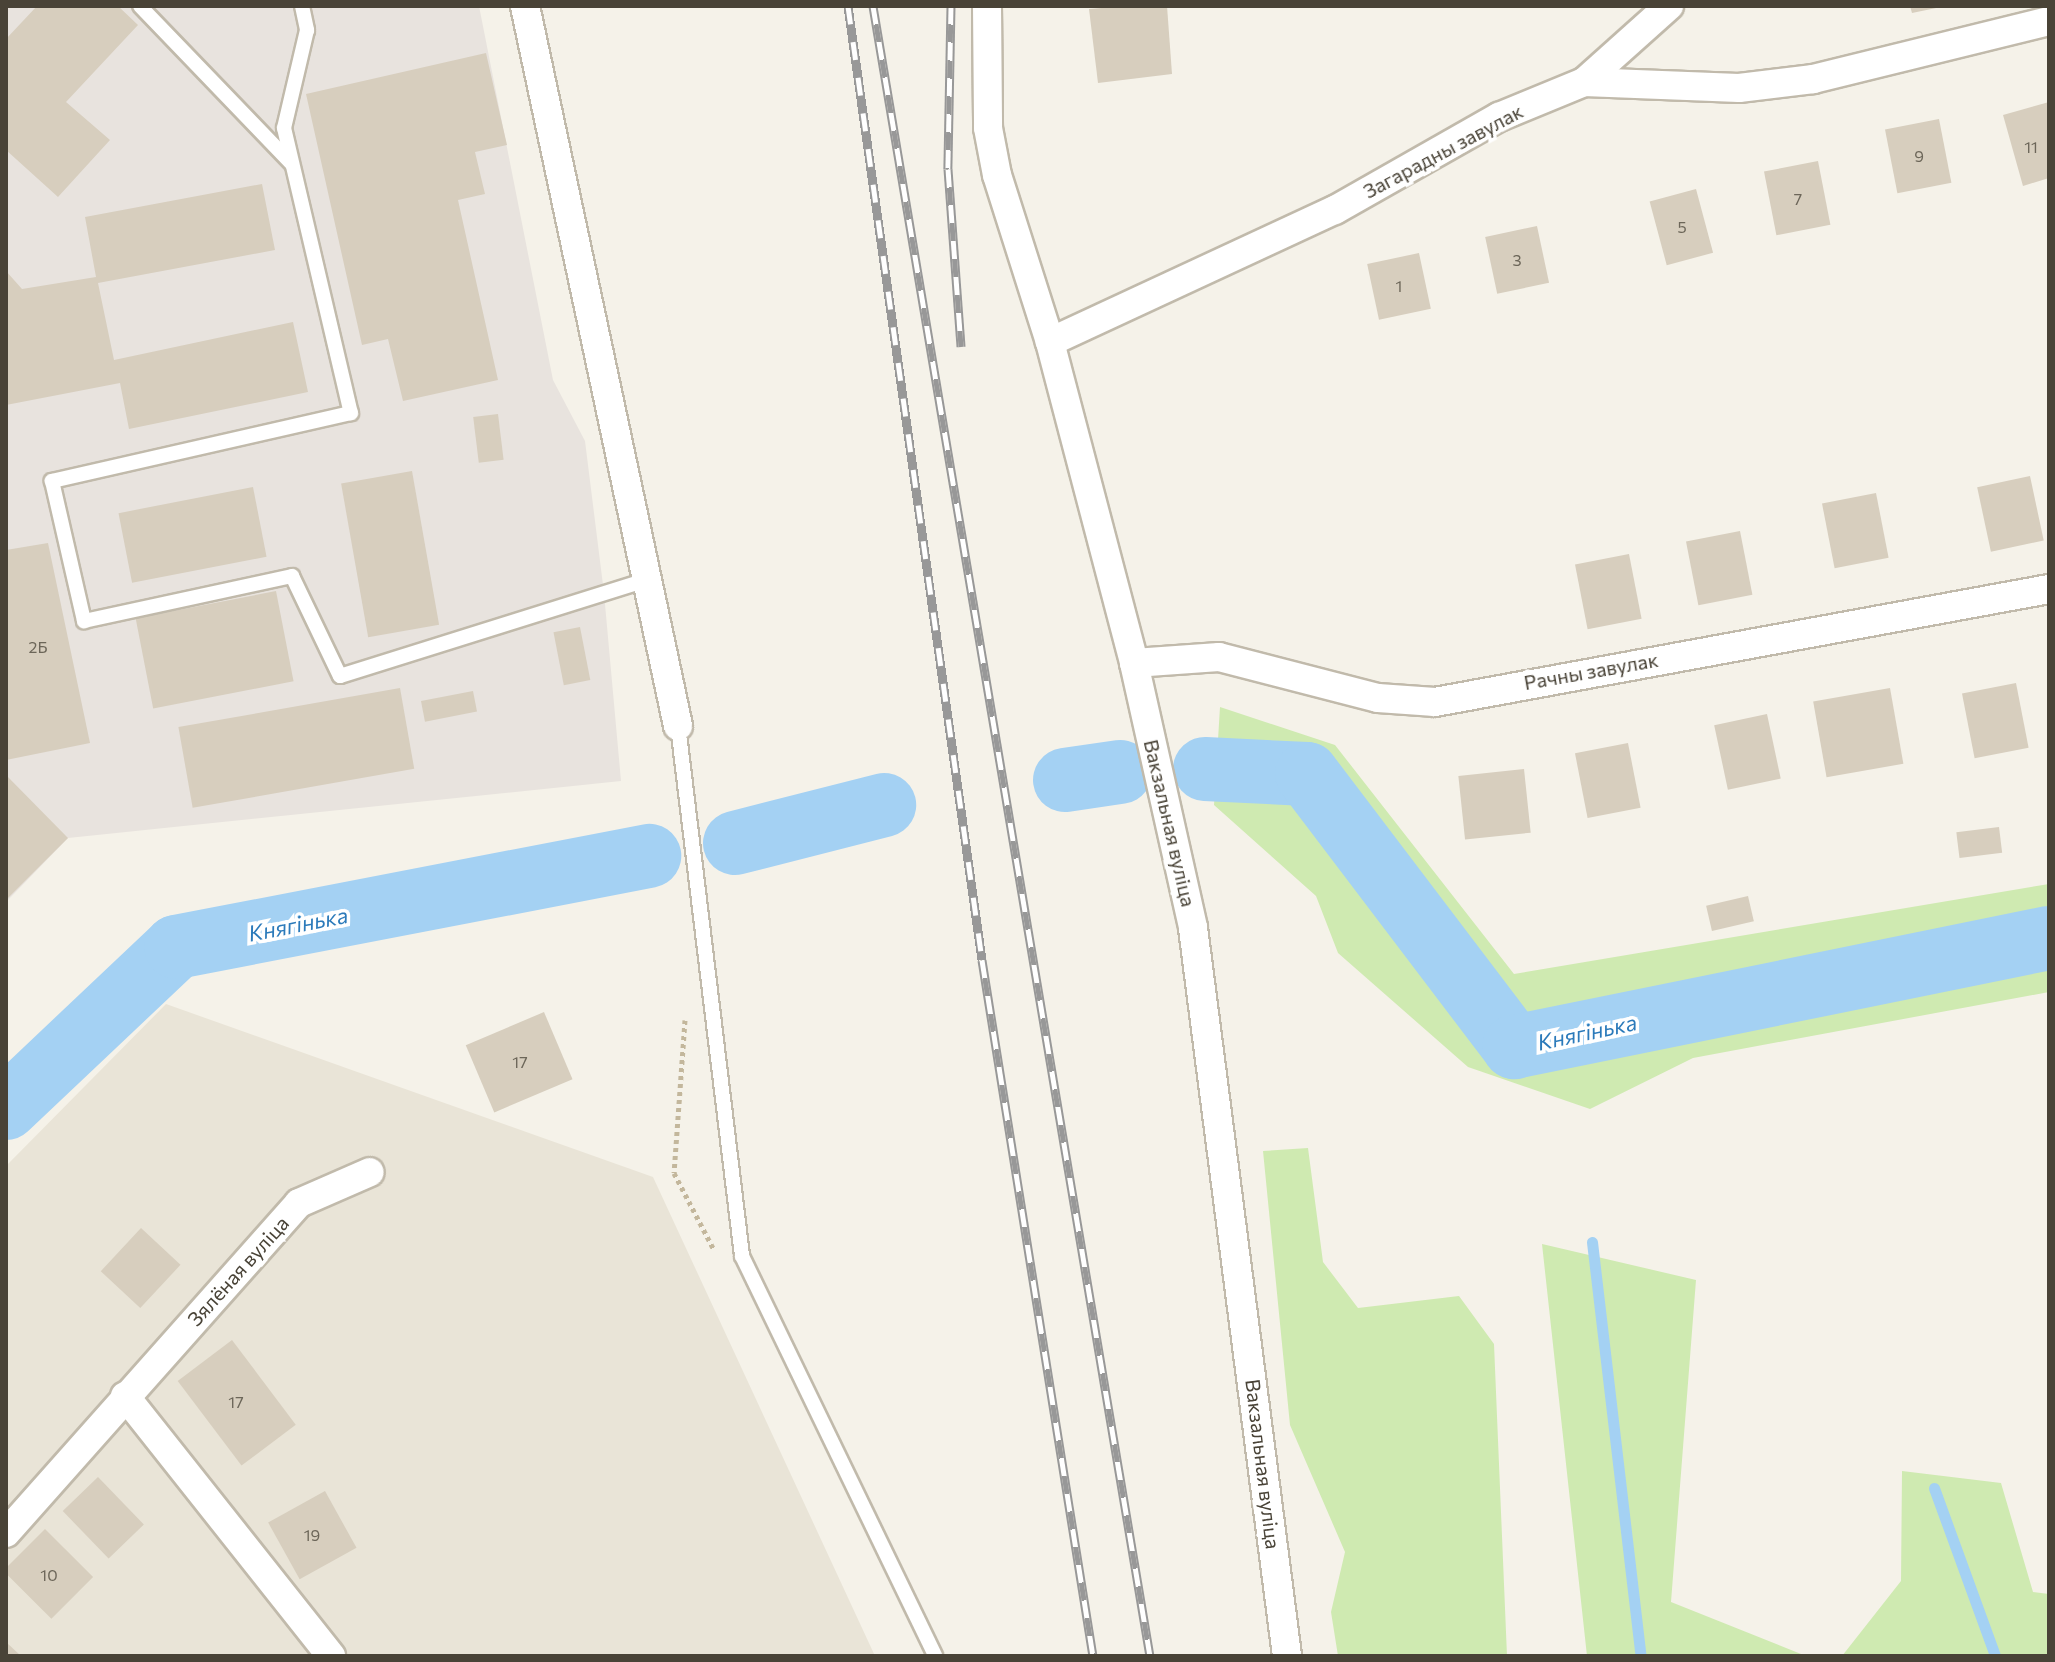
<!DOCTYPE html>
<html>
<head>
<meta charset="utf-8">
<style>
  body { margin:0 }
  #map { position:relative; width:2055px; height:1662px; overflow:hidden; background:#f5f2e9; font-family:Commissioner,sans-serif }
  div>[style] { position:absolute }
  [style*='--x'] { left:calc(var(--x)*1px); top:calc(var(--y)*1px); width:calc(var(--w)*1px); rotate:calc(var(--a)*1deg) }
  .residential>* { inset:0; background:#e9e4d7 }
  .industrial>* { inset:0; background:#e8e3de }
  .green>* { inset:0; background:#cfeab1 }
  .stream>* { height:11px; margin:-5.5px; padding:0 5.5px; transform-origin:5.5px; border-radius:5.5px; background:#a4d1f3 }
  .river>* { height:64px; margin:-32px; padding:0 32px; transform-origin:32px; border-radius:32px; background:#a4d1f3 }
  .building>* { inset:0; background:#d7cebe; transform-origin:0 0 }
  .path>* { height:5px; margin-top:-2.5px; transform-origin:0; background:repeating-linear-gradient(90deg,#c3b79c 0 4px,transparent 0 8px) }
  .roads { filter:drop-shadow(2px 0 #c1baab) drop-shadow(-2px 0 #c1baab) drop-shadow(0 2px #c1baab) drop-shadow(0 -2px #c1baab) }
  .lane>* { height:14px; margin:-7px; padding:0 7px; transform-origin:7px; border-radius:7px; background:#fff }
  .street>* { height:28px; margin:-14px; padding:0 14px; transform-origin:14px; border-radius:14px; background:#fff }
  .rail>* { height:9px; margin-top:-4.5px; transform-origin:0; background:repeating-linear-gradient(90deg,#fff 0 18px,#989898 0 36px); box-sizing:border-box; border-block:2px solid #989898 }
  span { translate:-50% -50%; white-space:nowrap; text-align:center; line-height:1.15; -webkit-text-stroke:7px #fff; paint-order:stroke }
  .number-label { font-size:16px; color:#6c6659 }
  .number-label span { -webkit-text-stroke-width:0 }
  .street-label { font-size:20px; color:#494337 }
  .water-label { font-size:22px; color:#2b7aba; font-style:italic }
  .frame { position:absolute; inset:0; border:8px solid #494337; pointer-events:none }
</style>
</head>
<body>
<div id="map">
  <div class="residential">
    <i style="clip-path:polygon(166px 1004px,653px 1177px,875px 1656px,6px 1656px,6px 1166px)"></i>
  </div>
  <div class="industrial">
    <i style="clip-path:polygon(6px 6px,479px 6px,553px 380px,585px 441px,604px 593px,621px 781px,68px 838px,6px 902px)"></i>
  </div>
  <div class="green">
    <i style="clip-path:polygon(1220px 707px,1335px 745px,1514px 974px,2049px 884px,2049px 992px,1693px 1058px,1590px 1109px,1468px 1067px,1338px 953px,1316px 896px,1214px 805px)"></i>
    <i style="clip-path:polygon(1308px 1148px,1323px 1262px,1358px 1308px,1459px 1296px,1494px 1344px,1507px 1656px,1338px 1656px,1331px 1612px,1345px 1552px,1290px 1425px,1263px 1151px)"></i>
    <i style="clip-path:polygon(1542px 1244px,1696px 1280px,1671px 1602px,1806px 1656px,1587px 1656px)"></i>
    <i style="clip-path:polygon(1902px 1471px,2001px 1483px,2033px 1592px,2049px 1594px,2049px 1656px,1842px 1656px,1901px 1581px)"></i>
  </div>
  <div class="stream">
    <i style="--x:1592;--y:1242;--w:417;--a:83.3"></i>
    <i style="--x:1934;--y:1488;--w:179;--a:70"></i>
  </div>
  <div class="river">
    <i style="--x:1205;--y:769;--w:102;--a:2.8"></i>
    <i style="--x:1307;--y:774;--w:343;--a:52.8"></i>
    <i style="--x:1514;--y:1047;--w:546;--a:-11.52"></i>
    <i style="--x:1065;--y:780;--w:56;--a:-8.3"></i>
    <i style="--x:735;--y:843;--w:154;--a:-14.3"></i>
    <i style="--x:6;--y:1108;--w:234;--a:-43.4"></i>
    <i style="--x:176;--y:947;--w:482;--a:-10.9"></i>
  </div>
  <div class="building">
    <i style="clip-path:polygon(37px 6px,118px 6px,138px 25px,66px 102px,110px 140px,58px 197px,6px 150px,6px 39px)"></i>
    <i style="clip-path:polygon(1126px 6px,1167px 6px,1172px 74px,1098px 83px,1089px 9px)"></i>
    <i style="clip-path:polygon(1910px 6px,1941px 6px,1941px 7px,1912px 13px)"></i>
    <i style="clip-path:polygon(486px 53px,507px 145px,475px 152px,485px 194px,458px 200px,498px 380px,403px 401px,388px 339px,362px 345px,306px 94px)"></i>
    <i style="clip-path:polygon(2049px 102px,2049px 178px,2023px 186px,2003px 115px)"></i>
    <i style="left:1939px;top:119px;width:65px;height:55px;rotate:79deg"></i>
    <i style="left:1818px;top:161px;width:65px;height:55px;rotate:79deg"></i>
    <i style="clip-path:polygon(262px 184px,275px 250px,98px 283px,114px 360px,293px 322px,308px 392px,129px 429px,120px 383px,6px 405px,6px 271px,22px 289px,96px 277px,85px 217px)"></i>
    <i style="left:1696px;top:189px;width:66px;height:48px;rotate:75deg"></i>
    <i style="left:1537px;top:226px;width:58px;height:53px;rotate:78deg"></i>
    <i style="left:1419px;top:253px;width:57px;height:53px;rotate:78deg"></i>
    <i style="left:498px;top:414px;width:46px;height:25px;rotate:83deg"></i>
    <i style="left:412px;top:471px;width:156px;height:72px;rotate:80deg"></i>
    <i style="left:2030px;top:476px;width:66px;height:54px;rotate:78deg"></i>
    <i style="left:253px;top:487px;width:71px;height:137px;rotate:79deg"></i>
    <i style="left:1876px;top:493px;width:66px;height:55px;rotate:79deg"></i>
    <i style="left:1740px;top:531px;width:65px;height:55px;rotate:79deg"></i>
    <i style="clip-path:polygon(48px 543px,90px 743px,6px 760px,6px 550px)"></i>
    <i style="left:1629px;top:554px;width:66px;height:55px;rotate:79deg"></i>
    <i style="left:276px;top:591px;width:92px;height:143px;rotate:79deg"></i>
    <i style="left:580px;top:627px;width:54px;height:27px;rotate:79deg"></i>
    <i style="left:2016px;top:683px;width:66px;height:55px;rotate:79deg"></i>
    <i style="left:400px;top:688px;width:82px;height:225px;rotate:80deg"></i>
    <i style="left:1890px;top:688px;width:77px;height:78px;rotate:80deg"></i>
    <i style="left:473px;top:691px;width:21px;height:53px;rotate:79deg"></i>
    <i style="left:1767px;top:714px;width:66px;height:54px;rotate:78deg"></i>
    <i style="left:1628px;top:743px;width:66px;height:54px;rotate:79deg"></i>
    <i style="left:1524px;top:769px;width:64px;height:66px;rotate:84deg"></i>
    <i style="clip-path:polygon(6px 775px,68px 838px,6px 900px)"></i>
    <i style="left:1999px;top:827px;width:26px;height:43px;rotate:83deg"></i>
    <i style="left:1748px;top:896px;width:26px;height:43px;rotate:77deg"></i>
    <i style="left:544px;top:1012px;width:73px;height:85px;rotate:67deg"></i>
    <i style="left:141px;top:1228px;width:54px;height:59px;rotate:43deg"></i>
    <i style="left:232px;top:1340px;width:106px;height:68px;rotate:53deg"></i>
    <i style="left:98px;top:1477px;width:66px;height:49px;rotate:46deg"></i>
    <i style="left:325px;top:1491px;width:65px;height:65px;rotate:61deg"></i>
    <i style="left:45px;top:1529px;width:68px;height:59px;rotate:45deg"></i>
    <i style="clip-path:polygon(6px 1642px,21px 1656px,6px 1656px)"></i>
  </div>
  <div class="path">
    <i style="--x:685;--y:1020;--w:153;--a:94.1"></i>
    <i style="--x:674;--y:1173;--w:85;--a:62.5"></i>
  </div>
  <div class="roads">
    <div class="lane">
      <i style="--x:140;--y:6;--w:219;--a:46.1"></i>
      <i style="--x:302;--y:6;--w:25;--a:78"></i>
      <i style="--x:307;--y:30;--w:101;--a:103.2"></i>
      <i style="--x:284;--y:128;--w:293;--a:76.8"></i>
      <i style="--x:351;--y:413;--w:307;--a:167.2"></i>
      <i style="--x:52;--y:481;--w:144;--a:77.1"></i>
      <i style="--x:84;--y:621;--w:213;--a:-12.2"></i>
      <i style="--x:292;--y:576;--w:111;--a:64.4"></i>
      <i style="--x:340;--y:676;--w:321;--a:-17.4"></i>
      <i style="--x:678;--y:726;--w:534;--a:83.11"></i>
      <i style="--x:742;--y:1256;--w:444;--a:64.2"></i>
    </div>
    <div class="street">
      <i style="--x:525;--y:6;--w:736;--a:78"></i>
      <i style="--x:987;--y:6;--w:122;--a:89.5"></i>
      <i style="--x:988;--y:128;--w:48;--a:79.2"></i>
      <i style="--x:997;--y:175;--w:175;--a:72.4"></i>
      <i style="--x:1050;--y:342;--w:332;--a:75.3"></i>
      <i style="--x:1134;--y:663;--w:271;--a:77.4"></i>
      <i style="--x:1193;--y:928;--w:734;--a:82.64"></i>
      <i style="--x:1584;--y:82;--w:114;--a:-41.8"></i>
      <i style="--x:1050;--y:342;--w:314;--a:-24.9"></i>
      <i style="--x:1335;--y:210;--w:189;--a:-29.6"></i>
      <i style="--x:1499;--y:117;--w:92;--a:-22.4"></i>
      <i style="--x:1584;--y:82;--w:155;--a:2.2"></i>
      <i style="--x:1739;--y:88;--w:75;--a:-6.9"></i>
      <i style="--x:1813;--y:79;--w:243;--a:-13.8"></i>
      <i style="--x:1134;--y:663;--w:85;--a:-4"></i>
      <i style="--x:1219;--y:657;--w:164;--a:14.5"></i>
      <i style="--x:1378;--y:698;--w:57;--a:4"></i>
      <i style="--x:1435;--y:702;--w:624;--a:-10.43"></i>
      <i style="--x:125;--y:1396;--w:332;--a:51.6"></i>
      <i style="--x:6;--y:1533;--w:441;--a:-48.4"></i>
      <i style="--x:299;--y:1203;--w:77;--a:-23.6"></i>
    </div>
  </div>
  <div class="rail">
    <i style="--x:848;--y:6;--w:963;--a:82"></i>
    <i style="--x:982;--y:960;--w:705;--a:80.94"></i>
    <i style="--x:873;--y:6;--w:1673;--a:80.47"></i>
    <i style="--x:951;--y:6;--w:163;--a:91.1"></i>
    <i style="--x:948;--y:169;--w:178;--a:85.8"></i>
  </div>
  <div class="number-label">
    <span style="left:2031px;top:147px">11</span>
    <span style="left:1919px;top:156px">9</span>
    <span style="left:1798px;top:199px">7</span>
    <span style="left:1682px;top:227px">5</span>
    <span style="left:1517px;top:260px">3</span>
    <span style="left:1399px;top:286px">1</span>
    <span style="left:38px;top:647px">2Б</span>
    <span style="left:520px;top:1062px">17</span>
    <span style="left:236px;top:1402px">17</span>
    <span style="left:312px;top:1535px">19</span>
    <span style="left:49px;top:1575px">10</span>
  </div>
  <div class="street-label">
    <span style="left:1443px;top:151px;rotate:-28deg">Загарадны завулак</span>
    <span style="left:1591px;top:671px;rotate:-10deg">Рачны завулак</span>
    <span style="left:1170px;top:823px;rotate:77deg">Вакзальная вуліца</span>
    <span style="left:238px;top:1271px;rotate:-48deg">Зялёная вуліца</span>
    <span style="left:1263px;top:1464px;rotate:83deg">Вакзальная вуліца</span>
  </div>
  <div class="water-label">
    <span style="left:298px;top:924px;rotate:-11deg">Княгінька</span>
    <span style="left:1587px;top:1032px;rotate:-12deg">Княгінька</span>
  </div>
  <div class="frame"></div>
</div>
</body>
</html>
